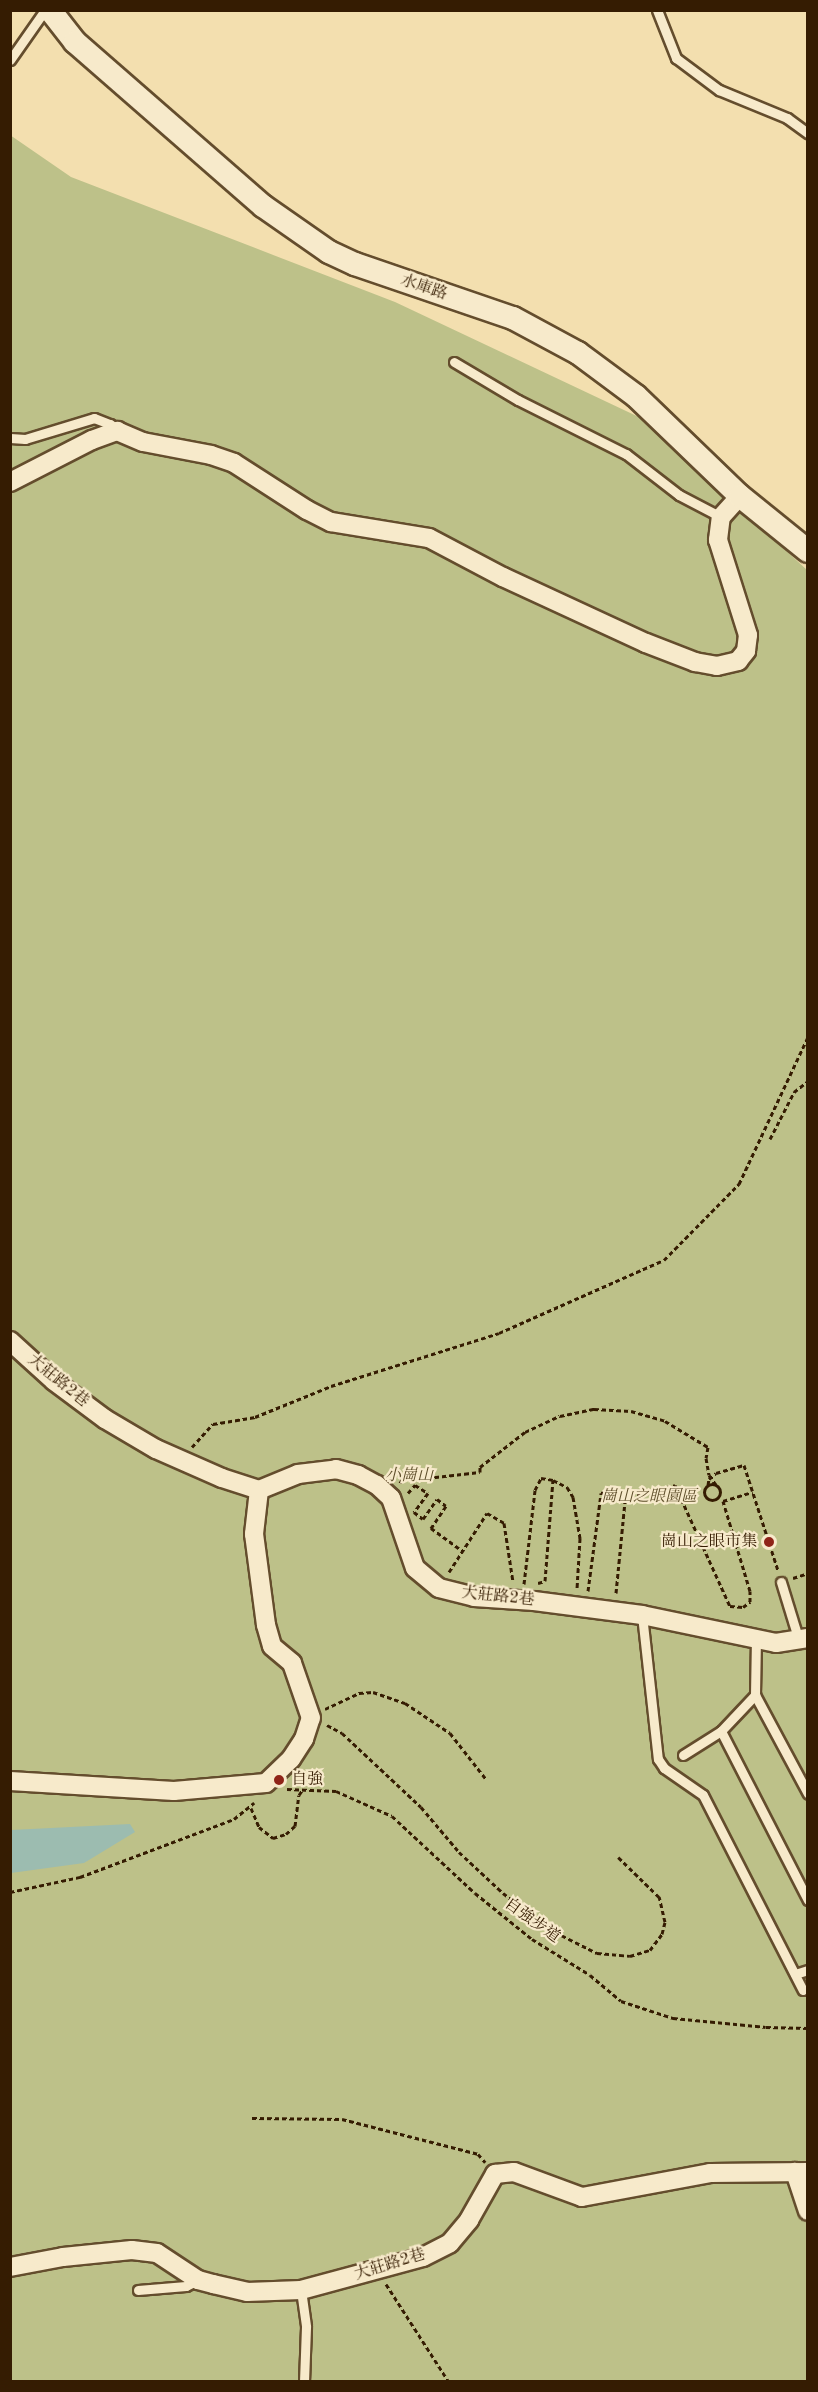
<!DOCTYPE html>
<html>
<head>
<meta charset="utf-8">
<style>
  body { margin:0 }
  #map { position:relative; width:818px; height:2392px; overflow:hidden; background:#f3dfaf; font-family:"Old Standard TT","Noto Serif TC",serif }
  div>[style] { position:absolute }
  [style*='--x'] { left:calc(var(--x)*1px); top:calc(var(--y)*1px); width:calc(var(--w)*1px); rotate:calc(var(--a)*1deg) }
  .green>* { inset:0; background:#bdc189 }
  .water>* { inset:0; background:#9cbcb0 }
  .path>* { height:3px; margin-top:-1.5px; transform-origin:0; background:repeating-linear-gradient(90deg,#351c02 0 4.5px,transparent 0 7.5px) }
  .path>.ring { margin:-1.5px; padding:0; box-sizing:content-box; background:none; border:3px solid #351c02; border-radius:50% }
  .roads { filter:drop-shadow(2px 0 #644d2d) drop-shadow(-2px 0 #644d2d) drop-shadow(0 2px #644d2d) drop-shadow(0 -2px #644d2d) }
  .service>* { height:9px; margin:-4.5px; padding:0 4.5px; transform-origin:4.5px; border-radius:4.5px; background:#f7eacb }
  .minor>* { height:18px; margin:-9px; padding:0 9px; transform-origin:9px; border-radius:9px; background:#f7eacb }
  .tertiary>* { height:22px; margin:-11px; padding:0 11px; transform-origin:11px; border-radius:11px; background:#f7eacb }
  .path-bridge>* { height:3px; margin-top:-1.5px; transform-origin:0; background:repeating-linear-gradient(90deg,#351c02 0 4.5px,transparent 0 7.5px) }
  .dots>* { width:16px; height:16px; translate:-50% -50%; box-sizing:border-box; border:3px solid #f7eacb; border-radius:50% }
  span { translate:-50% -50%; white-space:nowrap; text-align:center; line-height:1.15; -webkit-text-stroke:4.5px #f7eacb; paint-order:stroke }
  .street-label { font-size:16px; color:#351c02 }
  .park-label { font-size:16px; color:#5e4e2a; font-style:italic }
  .poi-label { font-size:16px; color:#351c02 }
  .right { translate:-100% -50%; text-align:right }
  .left { translate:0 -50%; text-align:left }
  .frame { position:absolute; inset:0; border:12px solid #351c02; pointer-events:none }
</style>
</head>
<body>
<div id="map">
  <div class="green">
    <i style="clip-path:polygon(10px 135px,71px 177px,395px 302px,643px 419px,807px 570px,807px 2381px,11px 2381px)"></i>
  </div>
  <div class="water">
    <i style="clip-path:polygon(130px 1824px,135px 1832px,84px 1863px,11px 1873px,11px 1830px)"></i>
  </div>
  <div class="path">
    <i style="--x:10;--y:602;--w:1;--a:0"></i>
    <i style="--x:770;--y:1139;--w:53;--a:-62.9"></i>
    <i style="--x:794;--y:1092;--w:18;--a:-38"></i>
    <i style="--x:192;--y:1447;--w:31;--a:-48"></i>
    <i style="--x:213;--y:1424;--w:43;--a:-9.5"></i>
    <i style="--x:255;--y:1417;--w:82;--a:-22.2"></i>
    <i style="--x:331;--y:1386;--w:176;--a:-17.5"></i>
    <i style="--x:499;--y:1333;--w:180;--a:-23.9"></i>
    <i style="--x:664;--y:1260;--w:107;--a:-45.4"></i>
    <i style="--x:739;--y:1184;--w:162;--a:-64.9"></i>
    <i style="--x:400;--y:1483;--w:17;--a:-59"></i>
    <i style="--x:409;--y:1468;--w:21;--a:29"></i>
    <i style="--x:427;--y:1478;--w:53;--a:-6.5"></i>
    <i style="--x:480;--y:1472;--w:5;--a:-90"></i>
    <i style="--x:480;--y:1467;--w:57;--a:-37.9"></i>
    <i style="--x:525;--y:1432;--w:38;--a:-25"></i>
    <i style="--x:560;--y:1416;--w:35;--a:-12"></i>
    <i style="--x:594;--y:1409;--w:37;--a:3"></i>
    <i style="--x:631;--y:1411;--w:35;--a:16"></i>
    <i style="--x:665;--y:1421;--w:50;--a:31.2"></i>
    <i style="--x:708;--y:1447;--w:11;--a:100"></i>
    <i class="ring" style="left:704px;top:1484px;width:13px;height:13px"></i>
    <i style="--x:708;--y:1485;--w:6;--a:-81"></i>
    <i style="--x:709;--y:1479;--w:9;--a:-41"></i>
    <i style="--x:716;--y:1473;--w:29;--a:-16"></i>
    <i style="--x:744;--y:1465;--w:110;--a:72.1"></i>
    <i style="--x:408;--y:1493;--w:11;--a:-49"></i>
    <i style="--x:415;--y:1485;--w:15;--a:32"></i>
    <i style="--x:428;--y:1493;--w:24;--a:126"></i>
    <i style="--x:414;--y:1512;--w:11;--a:38"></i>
    <i style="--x:423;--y:1519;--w:24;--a:-55"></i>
    <i style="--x:437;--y:1499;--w:11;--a:38"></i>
    <i style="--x:446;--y:1506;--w:27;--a:124"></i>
    <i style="--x:431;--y:1528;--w:39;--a:36"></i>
    <i style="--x:808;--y:1546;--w:5;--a:90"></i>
    <i style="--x:449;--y:1572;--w:70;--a:-57.2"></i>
    <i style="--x:487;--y:1513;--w:20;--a:30"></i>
    <i style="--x:504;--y:1523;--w:60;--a:81.3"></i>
    <i style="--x:793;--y:1578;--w:16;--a:-18"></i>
    <i style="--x:538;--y:1583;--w:7;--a:-16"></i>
    <i style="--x:545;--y:1581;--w:101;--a:-85.5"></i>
    <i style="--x:524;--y:1584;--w:95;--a:-83.3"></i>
    <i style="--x:535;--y:1490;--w:13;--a:-63"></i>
    <i style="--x:541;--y:1478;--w:12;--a:9"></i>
    <i style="--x:553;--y:1480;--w:16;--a:27"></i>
    <i style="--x:567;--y:1487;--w:12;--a:59"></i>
    <i style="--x:573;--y:1497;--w:42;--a:80.3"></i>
    <i style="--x:580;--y:1538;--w:50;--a:93.4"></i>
    <i style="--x:588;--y:1591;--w:99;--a:-82.4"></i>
    <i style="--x:601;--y:1493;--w:15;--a:-16"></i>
    <i style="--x:615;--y:1489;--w:23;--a:13"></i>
    <i style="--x:637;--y:1494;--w:39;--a:-13"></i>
    <i style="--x:675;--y:1485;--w:133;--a:65.6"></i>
    <i style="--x:730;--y:1606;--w:13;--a:4"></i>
    <i style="--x:743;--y:1607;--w:9;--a:-36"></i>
    <i style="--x:750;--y:1602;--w:11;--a:-90"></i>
    <i style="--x:750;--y:1591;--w:94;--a:-106.7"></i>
    <i style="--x:723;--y:1501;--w:31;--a:-17"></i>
    <i style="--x:616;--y:1593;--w:102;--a:-84.4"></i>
    <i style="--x:325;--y:1709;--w:38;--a:-25"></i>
    <i style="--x:359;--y:1693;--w:14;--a:-4"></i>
    <i style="--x:373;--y:1692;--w:34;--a:19"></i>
    <i style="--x:405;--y:1703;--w:54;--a:33.7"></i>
    <i style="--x:450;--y:1733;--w:58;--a:52"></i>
    <i style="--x:327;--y:1725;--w:17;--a:28"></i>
    <i style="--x:342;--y:1733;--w:108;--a:43.1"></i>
    <i style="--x:421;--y:1807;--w:59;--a:49.8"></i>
    <i style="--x:459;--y:1852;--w:60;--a:43"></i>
    <i style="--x:503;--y:1893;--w:65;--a:36.9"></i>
    <i style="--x:555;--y:1932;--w:47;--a:26.6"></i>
    <i style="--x:597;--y:1953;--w:33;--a:5"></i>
    <i style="--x:630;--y:1956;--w:21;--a:-17"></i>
    <i style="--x:650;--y:1950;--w:20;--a:-53"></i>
    <i style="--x:662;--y:1934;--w:12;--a:-76"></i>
    <i style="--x:665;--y:1922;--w:26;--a:-103"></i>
    <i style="--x:659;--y:1897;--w:57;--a:-135.7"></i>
    <i style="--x:287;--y:1789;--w:49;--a:2.3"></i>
    <i style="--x:336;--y:1791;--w:61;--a:24.1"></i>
    <i style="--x:392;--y:1816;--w:113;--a:42.9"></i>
    <i style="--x:475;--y:1893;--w:73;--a:38.9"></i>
    <i style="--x:532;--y:1939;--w:68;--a:31.8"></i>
    <i style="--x:590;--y:1975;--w:40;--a:40"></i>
    <i style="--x:621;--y:2001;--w:55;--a:18.1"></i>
    <i style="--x:673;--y:2018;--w:93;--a:5.5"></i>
    <i style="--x:766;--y:2027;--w:42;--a:1.4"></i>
    <i style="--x:251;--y:1808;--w:21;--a:67"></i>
    <i style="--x:259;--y:1827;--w:18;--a:38"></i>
    <i style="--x:273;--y:1838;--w:14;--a:-17"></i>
    <i style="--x:286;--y:1834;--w:12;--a:-42"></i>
    <i style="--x:295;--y:1826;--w:31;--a:-83"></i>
    <i style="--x:299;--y:1795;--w:7;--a:-56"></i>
    <i style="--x:10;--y:1892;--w:72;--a:-12.1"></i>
    <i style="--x:80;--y:1877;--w:165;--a:-20.6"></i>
    <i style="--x:234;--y:1819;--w:26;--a:-39"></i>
    <i style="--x:252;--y:2118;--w:90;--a:0.6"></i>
    <i style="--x:342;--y:2119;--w:140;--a:14.4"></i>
    <i style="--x:478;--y:2154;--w:11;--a:49"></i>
    <i style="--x:386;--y:2284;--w:117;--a:57.3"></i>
  </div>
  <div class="roads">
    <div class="service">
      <i style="--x:657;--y:10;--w:52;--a:68.4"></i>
      <i style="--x:676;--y:58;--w:54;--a:36.7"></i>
      <i style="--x:719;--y:90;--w:74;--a:22.4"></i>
      <i style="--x:787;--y:118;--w:26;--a:36"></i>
      <i style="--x:10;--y:60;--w:61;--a:-55"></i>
      <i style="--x:454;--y:362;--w:74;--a:30.7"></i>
      <i style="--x:518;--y:400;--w:121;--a:26.6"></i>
      <i style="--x:626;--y:454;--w:67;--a:37.7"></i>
      <i style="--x:679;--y:495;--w:47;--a:27.6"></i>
      <i style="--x:10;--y:438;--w:15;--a:4"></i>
      <i style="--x:25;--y:439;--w:72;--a:-16.9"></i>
      <i style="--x:94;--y:418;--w:17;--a:21"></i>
      <i style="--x:110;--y:424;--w:10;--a:45"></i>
      <i style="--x:781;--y:1582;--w:62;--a:73"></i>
      <i style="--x:642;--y:1615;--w:145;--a:83.7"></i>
      <i style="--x:658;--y:1759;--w:11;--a:56"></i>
      <i style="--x:664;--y:1768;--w:47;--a:34.7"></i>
      <i style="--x:703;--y:1795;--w:219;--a:62.9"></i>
      <i style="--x:755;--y:1695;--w:112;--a:61.8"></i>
      <i style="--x:721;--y:1731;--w:190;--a:62.8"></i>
      <i style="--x:683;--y:1755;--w:45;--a:-32.3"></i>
      <i style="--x:721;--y:1731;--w:50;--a:-46.6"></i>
      <i style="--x:755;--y:1695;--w:55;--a:-89"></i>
      <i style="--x:795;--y:1974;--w:14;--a:-17"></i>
      <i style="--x:138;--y:2290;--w:48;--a:-4.8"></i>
      <i style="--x:186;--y:2286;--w:13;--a:-27"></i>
      <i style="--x:301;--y:2290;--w:37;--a:82"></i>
      <i style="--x:306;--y:2327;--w:55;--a:92.1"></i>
    </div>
    <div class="minor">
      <i style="--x:10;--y:482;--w:92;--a:-27.1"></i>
      <i style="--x:92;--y:440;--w:27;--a:-20"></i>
      <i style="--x:117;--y:431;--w:28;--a:23"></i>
      <i style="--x:143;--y:442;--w:69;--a:10.8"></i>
      <i style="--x:211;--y:455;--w:24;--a:19"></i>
      <i style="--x:234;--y:463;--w:87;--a:32.8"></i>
      <i style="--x:307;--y:510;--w:27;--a:27"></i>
      <i style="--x:331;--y:522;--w:99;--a:9.3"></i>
      <i style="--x:429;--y:538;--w:84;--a:27.8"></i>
      <i style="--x:503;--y:577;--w:157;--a:24.8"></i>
      <i style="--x:646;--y:643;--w:53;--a:21.2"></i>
      <i style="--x:695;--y:662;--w:22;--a:10"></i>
      <i style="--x:717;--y:666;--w:22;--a:-13"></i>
      <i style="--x:738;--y:661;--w:13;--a:-51"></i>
      <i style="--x:746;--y:651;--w:16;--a:-83"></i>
      <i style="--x:748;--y:635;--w:100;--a:-107.5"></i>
      <i style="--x:718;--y:540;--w:23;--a:-83"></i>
      <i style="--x:721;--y:517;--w:28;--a:-48"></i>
      <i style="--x:10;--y:1341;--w:59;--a:42.3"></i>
      <i style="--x:54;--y:1381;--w:64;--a:36.7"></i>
      <i style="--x:105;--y:1419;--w:59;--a:30.5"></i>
      <i style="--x:156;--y:1449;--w:72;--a:23.7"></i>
      <i style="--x:222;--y:1478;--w:39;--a:18"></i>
      <i style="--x:259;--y:1490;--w:42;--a:-22.3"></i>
      <i style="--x:298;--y:1474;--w:38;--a:-7"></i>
      <i style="--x:336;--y:1469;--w:23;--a:15"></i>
      <i style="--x:358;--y:1475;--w:21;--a:28"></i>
      <i style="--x:377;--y:1485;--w:19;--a:43"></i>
      <i style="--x:391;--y:1498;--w:74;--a:71.1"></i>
      <i style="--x:415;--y:1568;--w:31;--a:40"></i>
      <i style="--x:439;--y:1588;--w:36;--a:14"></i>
      <i style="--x:474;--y:1597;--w:60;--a:3.8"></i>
      <i style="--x:534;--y:1601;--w:109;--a:7.4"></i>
      <i style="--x:642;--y:1615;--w:137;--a:11.8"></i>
      <i style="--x:776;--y:1643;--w:32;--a:-9"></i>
      <i style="--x:10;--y:1781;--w:164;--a:3.5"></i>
      <i style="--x:174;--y:1791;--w:92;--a:-5"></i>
      <i style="--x:266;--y:1783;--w:35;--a:-44"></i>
      <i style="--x:291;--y:1759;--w:24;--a:-57"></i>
      <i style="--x:304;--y:1739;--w:22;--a:-72"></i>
      <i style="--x:311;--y:1718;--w:58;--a:-109.1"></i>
      <i style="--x:292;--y:1663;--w:26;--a:-140"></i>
      <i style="--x:272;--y:1646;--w:22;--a:-106"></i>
      <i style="--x:266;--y:1625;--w:92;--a:-97.5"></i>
      <i style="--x:254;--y:1534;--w:44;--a:-83.5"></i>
      <i style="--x:795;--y:2172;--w:41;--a:71.6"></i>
      <i style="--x:10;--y:2267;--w:54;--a:-10.7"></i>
      <i style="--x:63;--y:2257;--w:69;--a:-5.8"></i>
      <i style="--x:132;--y:2250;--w:25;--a:7"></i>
      <i style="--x:157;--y:2253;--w:49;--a:33.4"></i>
      <i style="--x:198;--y:2280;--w:16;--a:15"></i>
      <i style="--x:213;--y:2284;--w:35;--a:13"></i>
      <i style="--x:247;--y:2292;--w:54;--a:-2.1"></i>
      <i style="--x:301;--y:2290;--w:126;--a:-15.1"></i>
      <i style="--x:423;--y:2257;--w:30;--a:-27"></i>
      <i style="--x:450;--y:2243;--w:30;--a:-50"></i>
      <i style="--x:469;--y:2220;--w:53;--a:-60.5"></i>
      <i style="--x:495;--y:2174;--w:19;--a:-6"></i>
      <i style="--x:514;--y:2172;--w:72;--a:20.2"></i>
      <i style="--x:582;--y:2197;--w:130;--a:-10.6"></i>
      <i style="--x:710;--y:2173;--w:98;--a:-0.6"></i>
    </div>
    <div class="tertiary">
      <i style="--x:50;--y:10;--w:41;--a:52"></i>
      <i style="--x:75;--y:42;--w:249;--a:41.1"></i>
      <i style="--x:263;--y:206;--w:80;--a:34.9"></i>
      <i style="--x:329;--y:252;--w:29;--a:25"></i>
      <i style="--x:355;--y:264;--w:167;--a:18.9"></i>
      <i style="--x:513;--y:318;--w:74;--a:28.3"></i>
      <i style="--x:578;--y:353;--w:72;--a:36.6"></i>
      <i style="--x:636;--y:396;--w:144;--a:43.9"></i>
      <i style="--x:740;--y:496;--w:87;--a:39"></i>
    </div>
  </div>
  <div class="path-bridge">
    <i style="--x:706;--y:1458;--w:17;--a:80"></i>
    <i style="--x:709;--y:1475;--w:14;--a:54"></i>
  </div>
  <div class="dots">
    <i style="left:769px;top:1542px;background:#8f2418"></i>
    <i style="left:279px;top:1780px;background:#8f2418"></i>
  </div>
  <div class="street-label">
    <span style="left:424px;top:288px;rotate:19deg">水庫路</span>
    <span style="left:58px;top:1381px;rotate:39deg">大莊路2巷</span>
    <span style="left:498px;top:1597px;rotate:6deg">大莊路2巷</span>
    <span style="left:532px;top:1921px;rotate:36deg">自強步道</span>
    <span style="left:390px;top:2265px;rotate:-17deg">大莊路2巷</span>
  </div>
  <div class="park-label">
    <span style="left:409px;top:1476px">小崗山</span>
    <span style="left:649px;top:1497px">崗山之眼園區</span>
  </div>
  <div class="poi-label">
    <span class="right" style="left:757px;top:1542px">崗山之眼市集</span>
    <span class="left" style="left:291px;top:1780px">自強</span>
  </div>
  <div class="frame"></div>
</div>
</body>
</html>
